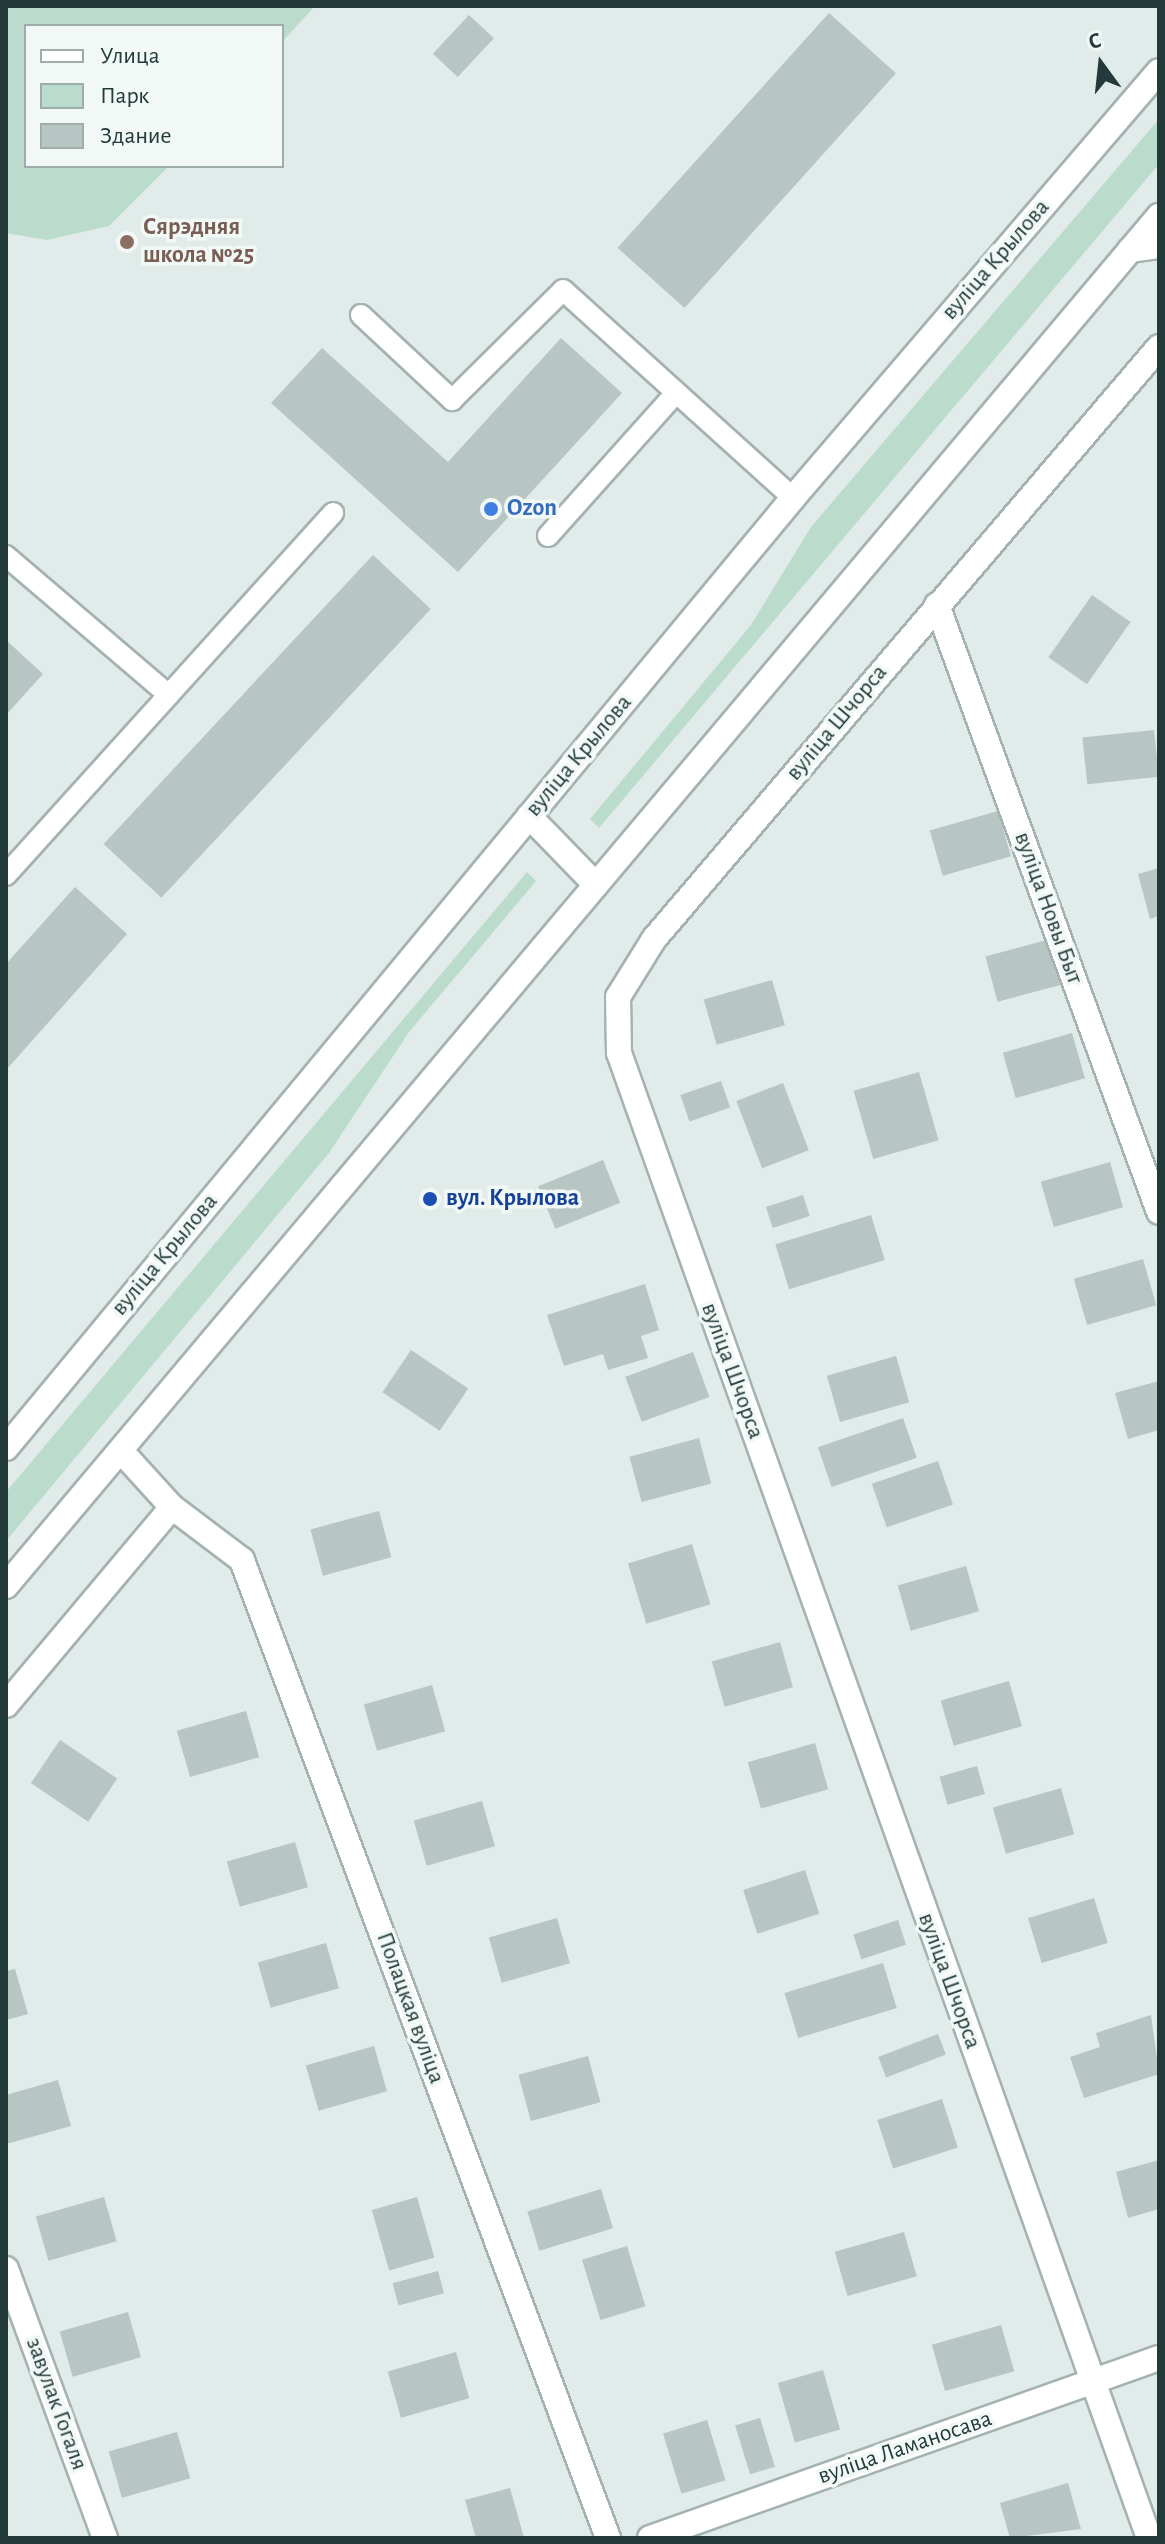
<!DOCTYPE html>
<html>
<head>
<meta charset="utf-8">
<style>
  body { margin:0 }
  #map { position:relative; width:1165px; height:2544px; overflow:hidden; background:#e1ebe9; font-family:"Alegreya Sans",sans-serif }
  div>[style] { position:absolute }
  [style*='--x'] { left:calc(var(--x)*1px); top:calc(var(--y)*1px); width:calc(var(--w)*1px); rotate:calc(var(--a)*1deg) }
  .green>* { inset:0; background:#bbdbcd }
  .building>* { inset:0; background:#b7c5c3; transform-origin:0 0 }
  .roads { filter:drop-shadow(2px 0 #a4b2b1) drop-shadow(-2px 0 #a4b2b1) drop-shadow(0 2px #a4b2b1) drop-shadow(0 -2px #a4b2b1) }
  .service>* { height:20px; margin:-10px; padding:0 10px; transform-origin:10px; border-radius:10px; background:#fff }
  .minor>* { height:24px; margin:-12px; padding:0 12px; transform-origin:12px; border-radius:12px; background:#fff }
  .secondary>* { height:24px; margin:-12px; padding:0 12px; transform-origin:12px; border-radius:12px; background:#fff }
  .dots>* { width:22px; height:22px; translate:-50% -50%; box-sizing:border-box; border:4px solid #f1f8f6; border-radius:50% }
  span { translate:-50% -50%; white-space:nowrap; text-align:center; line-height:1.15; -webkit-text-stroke:7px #f1f8f6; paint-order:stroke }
  .education-label { font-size:24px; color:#785e54; font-weight:700 }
  .left { translate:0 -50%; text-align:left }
  .street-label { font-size:24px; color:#223a3a }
  .shop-label { font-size:24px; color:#366cbe; font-weight:700 }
  .transit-label { font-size:24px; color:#164399; font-weight:700 }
  .frame { position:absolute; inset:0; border:8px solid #223a3a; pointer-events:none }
  .legend { position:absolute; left:24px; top:24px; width:260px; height:144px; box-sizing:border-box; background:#f1f8f6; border:2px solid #9eacab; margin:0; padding:10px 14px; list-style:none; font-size:24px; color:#223a3a }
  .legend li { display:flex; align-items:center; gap:16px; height:40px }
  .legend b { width:40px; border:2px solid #9eacab }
  .north { position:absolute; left:1061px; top:24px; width:80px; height:80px; -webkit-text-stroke:6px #f1f8f6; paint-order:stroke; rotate:345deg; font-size:22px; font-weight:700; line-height:32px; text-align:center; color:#223a3a }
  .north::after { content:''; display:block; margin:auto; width:28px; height:36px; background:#223a3a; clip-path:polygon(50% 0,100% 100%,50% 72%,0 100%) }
</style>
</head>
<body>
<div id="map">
  <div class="green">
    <i style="clip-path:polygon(6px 6px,315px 6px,282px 42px,282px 26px,26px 26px,26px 166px,169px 166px,109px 226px,47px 240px,6px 233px)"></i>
    <i style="clip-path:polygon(1159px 119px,1159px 164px,599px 828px,590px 819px,751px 625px,811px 527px)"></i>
    <i style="clip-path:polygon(527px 872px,536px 881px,409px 1032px,329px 1153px,6px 1541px,6px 1492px)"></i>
  </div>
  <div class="building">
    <i style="left:829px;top:13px;width:90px;height:316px;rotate:42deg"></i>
    <i style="left:469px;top:15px;width:34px;height:53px;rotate:43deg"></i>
    <i style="clip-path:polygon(561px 338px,622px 393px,458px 572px,271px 403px,322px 348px,448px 462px)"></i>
    <i style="left:373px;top:555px;width:79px;height:395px;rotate:43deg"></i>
    <i style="left:1092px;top:595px;width:47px;height:76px;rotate:35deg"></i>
    <i style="clip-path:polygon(6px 640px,43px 674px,6px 715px)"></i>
    <i style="left:1154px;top:730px;width:47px;height:72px;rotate:84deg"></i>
    <i style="left:998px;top:811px;width:47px;height:71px;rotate:74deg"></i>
    <i style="clip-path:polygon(1159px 868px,1159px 916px,1150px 919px,1138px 874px)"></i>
    <i style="clip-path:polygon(75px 887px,127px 934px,6px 1070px,6px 964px)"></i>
    <i style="left:1054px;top:938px;width:47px;height:71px;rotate:75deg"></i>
    <i style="left:772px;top:980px;width:47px;height:71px;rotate:74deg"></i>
    <i style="left:1072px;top:1033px;width:47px;height:72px;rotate:74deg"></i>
    <i style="left:919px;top:1072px;width:71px;height:68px;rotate:74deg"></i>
    <i style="left:721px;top:1081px;width:28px;height:43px;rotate:71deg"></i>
    <i style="left:783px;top:1083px;width:72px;height:50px;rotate:69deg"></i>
    <i style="left:603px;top:1160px;width:46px;height:70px;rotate:68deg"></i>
    <i style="left:1110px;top:1162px;width:47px;height:72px;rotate:74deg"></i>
    <i style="left:803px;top:1195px;width:22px;height:39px;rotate:72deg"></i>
    <i style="left:871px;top:1215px;width:47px;height:100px;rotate:73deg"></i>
    <i style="left:1143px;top:1259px;width:48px;height:72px;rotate:74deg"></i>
    <i style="clip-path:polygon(645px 1284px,659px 1330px,641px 1336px,648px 1358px,608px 1370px,603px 1354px,564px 1366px,547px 1315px)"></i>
    <i style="left:411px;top:1350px;width:69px;height:51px;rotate:34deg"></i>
    <i style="left:693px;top:1352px;width:48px;height:72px;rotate:70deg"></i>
    <i style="left:896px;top:1356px;width:48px;height:72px;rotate:74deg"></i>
    <i style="clip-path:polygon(1159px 1381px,1159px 1430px,1128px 1439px,1115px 1393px)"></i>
    <i style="left:903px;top:1418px;width:42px;height:90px;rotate:71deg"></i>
    <i style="left:699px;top:1438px;width:47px;height:72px;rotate:75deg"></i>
    <i style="left:938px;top:1461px;width:46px;height:70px;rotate:71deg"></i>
    <i style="left:379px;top:1511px;width:48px;height:71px;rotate:75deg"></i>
    <i style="left:692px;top:1544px;width:63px;height:67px;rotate:73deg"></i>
    <i style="left:966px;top:1566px;width:47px;height:71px;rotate:74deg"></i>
    <i style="left:780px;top:1642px;width:47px;height:71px;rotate:74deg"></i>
    <i style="left:1009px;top:1681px;width:47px;height:71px;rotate:74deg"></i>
    <i style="left:432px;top:1685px;width:48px;height:71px;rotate:74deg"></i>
    <i style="left:246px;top:1711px;width:48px;height:72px;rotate:74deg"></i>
    <i style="left:60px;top:1740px;width:69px;height:52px;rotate:34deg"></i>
    <i style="left:815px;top:1743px;width:48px;height:70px;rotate:74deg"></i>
    <i style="left:977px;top:1766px;width:29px;height:39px;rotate:74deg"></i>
    <i style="left:1061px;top:1788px;width:48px;height:71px;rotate:74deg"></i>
    <i style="left:482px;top:1801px;width:47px;height:71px;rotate:74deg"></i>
    <i style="left:295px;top:1842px;width:47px;height:71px;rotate:74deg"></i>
    <i style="left:805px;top:1870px;width:46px;height:65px;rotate:72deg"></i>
    <i style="left:1094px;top:1898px;width:47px;height:69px;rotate:73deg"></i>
    <i style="left:557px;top:1918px;width:47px;height:71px;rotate:74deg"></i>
    <i style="left:898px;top:1920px;width:26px;height:47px;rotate:72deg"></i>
    <i style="left:326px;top:1943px;width:47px;height:71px;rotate:74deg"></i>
    <i style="left:883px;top:1963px;width:47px;height:103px;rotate:73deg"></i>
    <i style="clip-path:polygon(15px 1969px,28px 2014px,6px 2020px,6px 1971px)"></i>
    <i style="clip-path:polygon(1151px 2015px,1159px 2074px,1084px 2098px,1070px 2057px,1100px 2047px,1096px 2033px)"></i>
    <i style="left:938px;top:2034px;width:22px;height:64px;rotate:69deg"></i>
    <i style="left:374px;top:2046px;width:47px;height:71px;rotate:74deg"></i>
    <i style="left:588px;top:2056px;width:48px;height:72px;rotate:75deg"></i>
    <i style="clip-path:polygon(58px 2080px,71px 2126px,6px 2144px,6px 2095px)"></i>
    <i style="left:942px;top:2099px;width:51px;height:68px;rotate:72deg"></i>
    <i style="clip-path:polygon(1159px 2160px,1159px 2209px,1128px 2218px,1116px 2172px)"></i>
    <i style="left:601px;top:2189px;width:41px;height:77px;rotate:73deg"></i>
    <i style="left:104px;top:2197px;width:46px;height:71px;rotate:74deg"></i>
    <i style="left:417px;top:2197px;width:63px;height:47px;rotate:74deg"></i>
    <i style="left:904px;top:2232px;width:46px;height:72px;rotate:74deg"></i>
    <i style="left:627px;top:2246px;width:63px;height:47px;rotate:73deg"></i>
    <i style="left:438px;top:2271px;width:23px;height:47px;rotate:75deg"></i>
    <i style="left:128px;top:2312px;width:47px;height:71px;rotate:74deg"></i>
    <i style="left:1001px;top:2325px;width:48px;height:72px;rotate:74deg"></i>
    <i style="left:456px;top:2352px;width:48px;height:71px;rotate:74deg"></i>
    <i style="left:823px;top:2370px;width:62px;height:47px;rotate:74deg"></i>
    <i style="left:760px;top:2418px;width:51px;height:26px;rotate:73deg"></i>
    <i style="left:707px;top:2420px;width:63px;height:46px;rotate:73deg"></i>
    <i style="left:177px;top:2432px;width:48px;height:71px;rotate:74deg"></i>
    <i style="clip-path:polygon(1068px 2483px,1081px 2529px,1010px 2538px,1000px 2503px)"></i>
    <i style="clip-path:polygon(510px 2488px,524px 2538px,476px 2538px,465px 2500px)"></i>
  </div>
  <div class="roads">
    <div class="service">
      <i style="--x:361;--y:315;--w:125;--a:43"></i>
      <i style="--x:452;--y:400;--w:156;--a:-44.7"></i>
      <i style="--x:563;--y:290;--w:310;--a:42.1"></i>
      <i style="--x:548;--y:536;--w:192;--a:-48.2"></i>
      <i style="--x:6;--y:556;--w:214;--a:40.5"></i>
      <i style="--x:6;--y:875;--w:488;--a:-47.9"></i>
    </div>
    <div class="minor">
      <i style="--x:1130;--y:250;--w:29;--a:-8"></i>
      <i style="--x:937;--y:605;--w:646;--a:69.91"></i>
      <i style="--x:121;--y:1451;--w:76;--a:47.7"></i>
      <i style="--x:172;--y:1507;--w:88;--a:37.1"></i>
      <i style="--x:242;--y:1560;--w:1044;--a:69.48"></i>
      <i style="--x:6;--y:1705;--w:258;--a:-50"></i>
      <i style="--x:6;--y:2269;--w:287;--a:69.8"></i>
      <i style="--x:650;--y:2538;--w:540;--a:-19.48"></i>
      <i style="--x:1149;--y:2538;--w:1577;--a:-109.64"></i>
      <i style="--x:619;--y:1053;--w:56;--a:-91"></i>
      <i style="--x:618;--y:997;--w:68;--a:-58.2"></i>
      <i style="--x:654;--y:939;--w:778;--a:-49.53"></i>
    </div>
    <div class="secondary">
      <i style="--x:529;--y:816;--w:96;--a:45.8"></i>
      <i style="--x:6;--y:1448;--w:1234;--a:-50.36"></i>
      <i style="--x:793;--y:498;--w:562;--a:-49.4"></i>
      <i style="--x:6;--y:1586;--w:1791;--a:-49.92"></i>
    </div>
  </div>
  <div class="dots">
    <i style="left:127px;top:242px;background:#8d6e63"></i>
    <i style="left:491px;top:509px;background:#3f7fe0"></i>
    <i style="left:430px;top:1199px;background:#1a4fb4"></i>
  </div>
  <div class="education-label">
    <span class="left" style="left:143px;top:242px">Сярэдняя<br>школа №25</span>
  </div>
  <div class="street-label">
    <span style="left:996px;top:260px;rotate:-49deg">вуліца Крылова</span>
    <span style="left:837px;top:723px;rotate:-50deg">вуліца Шчорса</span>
    <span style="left:579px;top:756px;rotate:-50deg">вуліца Крылова</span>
    <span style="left:1048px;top:908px;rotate:70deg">вуліца Новы Быт</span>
    <span style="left:165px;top:1255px;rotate:-50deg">вуліца Крылова</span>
    <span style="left:732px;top:1371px;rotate:70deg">вуліца Шчорса</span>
    <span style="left:949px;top:1981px;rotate:70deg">вуліца Шчорса</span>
    <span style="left:410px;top:2008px;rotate:70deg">Полацкая вуліца</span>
    <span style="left:56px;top:2404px;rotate:70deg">завулак Гогаля</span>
    <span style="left:905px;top:2448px;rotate:-19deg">вуліца Ламаносава</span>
  </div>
  <div class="shop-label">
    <span class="left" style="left:507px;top:509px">Ozon</span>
  </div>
  <div class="transit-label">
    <span class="left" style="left:446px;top:1199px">вул. Крылова</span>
  </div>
  <div class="frame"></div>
  <ul class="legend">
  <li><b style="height:10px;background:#fff"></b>Улица</li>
  <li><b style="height:22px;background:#bbdbcd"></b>Парк</li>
  <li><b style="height:22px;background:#b7c5c3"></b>Здание</li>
  </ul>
  <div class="north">С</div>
</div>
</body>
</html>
